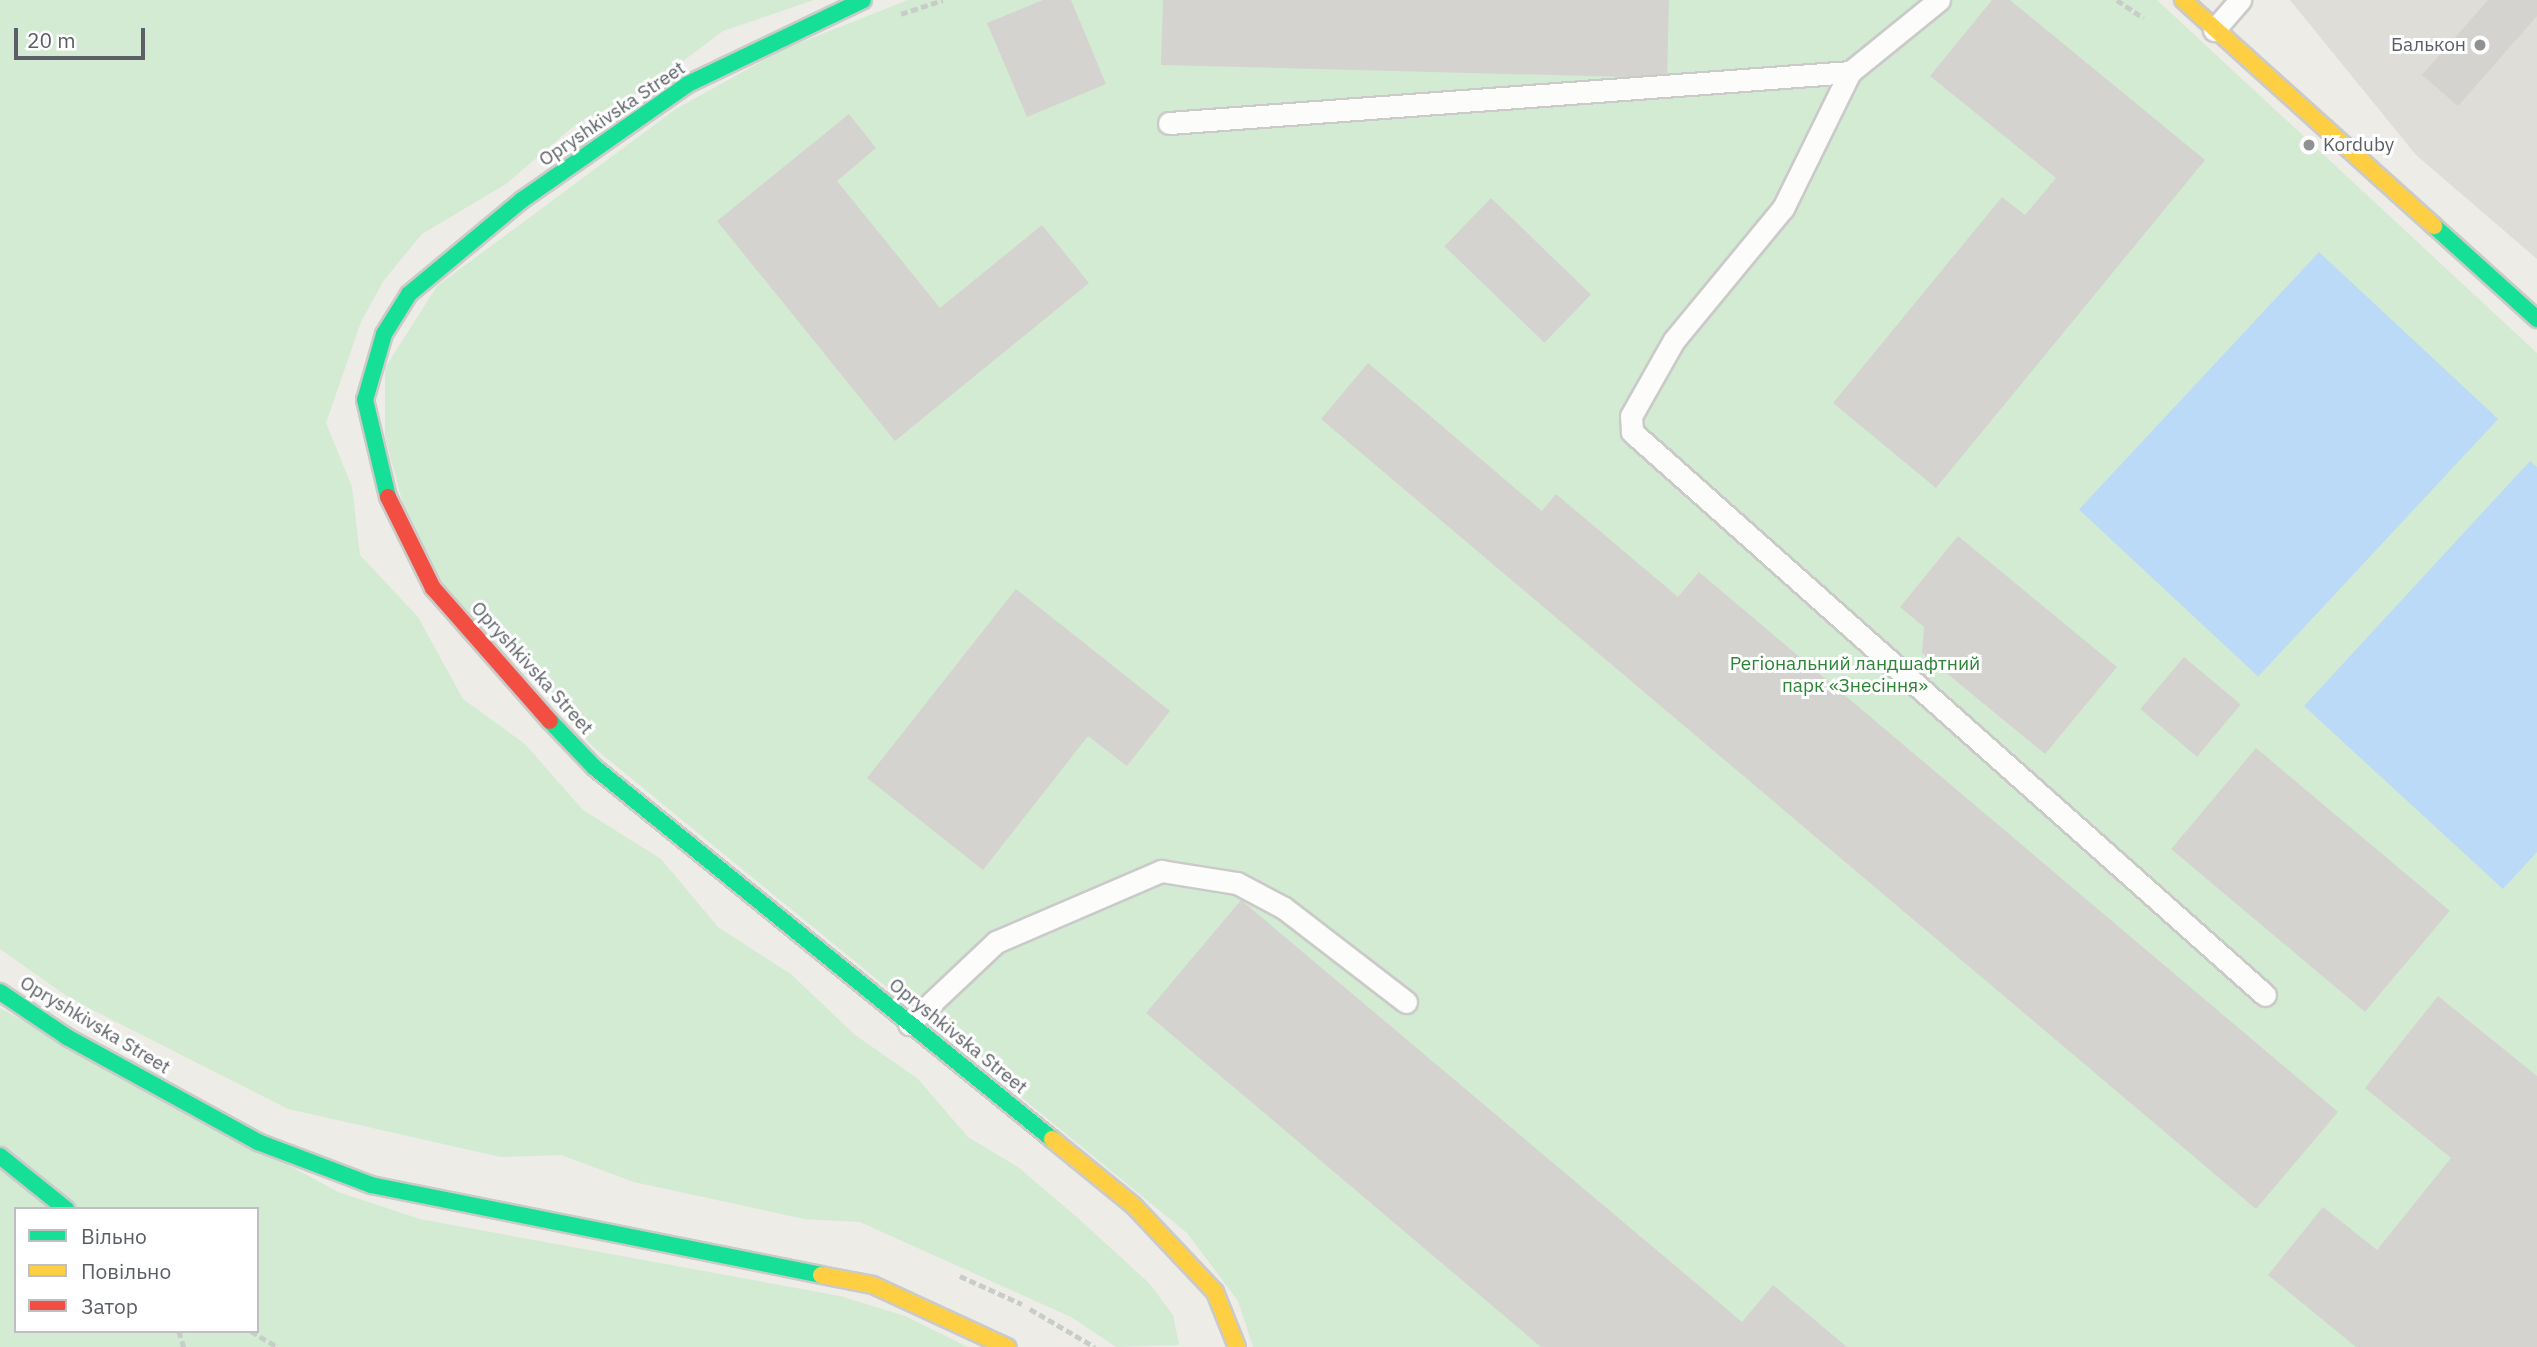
<!DOCTYPE html>
<html>
<head>
<meta charset="utf-8">
<style>
  body { margin:0 }
  #map { position:relative; width:2537px; height:1347px; overflow:hidden; background:#edece7; font-family:"IBM Plex Sans",sans-serif }
  div>[style] { position:absolute }
  [style*='--x'] { left:calc(var(--x)*1px); top:calc(var(--y)*1px); width:calc(var(--w)*1px); rotate:calc(var(--a)*1deg) }
  .industrial>* { inset:0; background:#deddd8 }
  .green>* { inset:0; background:#d3ebd2 }
  .water>* { inset:0; background:#bbdaf8; transform-origin:0 0 }
  .building>* { inset:0; background:#d4d3d0; transform-origin:0 0 }
  .path>* { height:4.5px; margin-top:-2.25px; transform-origin:0; background:repeating-linear-gradient(90deg,#c9cdca 0 7px,transparent 0 10.5px) }
  .roads { filter:drop-shadow(2px 0 #cacac9) drop-shadow(-2px 0 #cacac9) drop-shadow(0 2px #cacac9) drop-shadow(0 -2px #cacac9) }
  .lane>* { height:21px; margin:-10.5px; padding:0 10.5px; transform-origin:10.5px; border-radius:10.5px; background:#fcfcfb }
  .fast>* { height:16px; margin:-8px; padding:0 8px; transform-origin:8px; border-radius:8px; background:#16e098 }
  .slow>* { height:16px; margin:-8px; padding:0 8px; transform-origin:8px; border-radius:8px; background:#ffcf43 }
  .jam>* { height:16px; margin:-8px; padding:0 8px; transform-origin:8px; border-radius:8px; background:#f24e42 }
  .dots>* { width:19px; height:19px; translate:-50% -50%; box-sizing:border-box; border:4px solid #fff; border-radius:50% }
  span { translate:-50% -50%; white-space:nowrap; text-align:center; line-height:1.15; -webkit-text-stroke:6px #fff; paint-order:stroke }
  .poi-label { font-size:19px; color:#5c6066 }
  .right { translate:-100% -50%; text-align:right }
  .left { translate:0 -50%; text-align:left }
  .street-label { font-size:19px; color:#5c6066 }
  .park-label { font-size:19px; color:#2c8536 }
  .legend { position:absolute; left:14px; top:1207px; width:245px; height:126px; box-sizing:border-box; background:#fff; border:2px solid #bebfc2; margin:0; padding:9px 12px; list-style:none; font-size:21px; color:#5c6066 }
  .legend li { display:flex; align-items:center; gap:14px; height:35px }
  .legend b { width:35px; border:2px solid #bebfc2 }
  .scale { position:absolute; left:14px; top:28px; width:131px; height:32px; box-sizing:border-box; border:4px solid #5c6066; border-top:0; padding-left:9px; font-size:21px; line-height:24px; white-space:nowrap; color:#5c6066; -webkit-text-stroke:5px #fff; paint-order:stroke }
</style>
</head>
<body>
<div id="map">
  <div class="industrial">
    <i style="clip-path:polygon(2290px 0,2537px 0,2537px 259px,2416px 155px)"></i>
  </div>
  <div class="green">
    <i style="clip-path:polygon(0 0,814px 0,723px 31px,646px 89px,575px 125px,506px 184px,422px 234px,384px 280px,361px 322px,326px 423px,352px 487px,360px 555px,418px 617px,463px 699px,525px 744px,583px 810px,661px 859px,718px 927px,792px 975px,855px 1035px,917px 1078px,968px 1137px,1018px 1167px,1079px 1219px,1149px 1283px,1173px 1315px,1179px 1345px,1116px 1347px,1071px 1317px,860px 1222px,804px 1219px,634px 1182px,561px 1155px,501px 1157px,288px 1109px,71px 999px,0 949px)"></i>
    <i style="clip-path:polygon(908px 0,2157px 0,2537px 353px,2537px 1347px,1253px 1347px,1238px 1301px,1187px 1233px,593px 747px,439px 580px,407px 519px,385px 437px,385px 368px,437px 286px,676px 109px,784px 49px)"></i>
    <i style="clip-path:polygon(evenodd,0 1008px,338px 1192px,420px 1219px,840px 1296px,905px 1316px,968px 1347px,0 1347px,0 1008px,16px 1209px,257px 1209px,257px 1331px,16px 1331px,16px 1209px)"></i>
  </div>
  <div class="water">
    <i style="left:2319px;top:252px;width:245px;height:352px;rotate:43deg"></i>
    <i style="clip-path:polygon(2530px 461px,2537px 467px,2537px 852px,2503px 889px,2304px 706px)"></i>
  </div>
  <div class="building">
    <i style="clip-path:polygon(1043px 0,1071px 0,1106px 84px,1027px 117px,987px 23px)"></i>
    <i style="clip-path:polygon(1163px 0,1669px 0,1667px 78px,1161px 65px)"></i>
    <i style="clip-path:polygon(1992px 0,2010px 0,2205px 160px,1936px 488px,1833px 403px,2002px 197px,2025px 215px,2056px 178px,1930px 76px)"></i>
    <i style="clip-path:polygon(2488px 0,2537px 0,2537px 16px,2458px 106px,2422px 75px)"></i>
    <i style="clip-path:polygon(849px 114px,876px 148px,837px 181px,940px 308px,1042px 225px,1089px 283px,895px 441px,717px 221px)"></i>
    <i style="left:1491px;top:198px;width:139px;height:67px;rotate:44deg"></i>
    <i style="clip-path:polygon(1368px 363px,1542px 511px,1556px 494px,1678px 597px,1699px 572px,2338px 1112px,2256px 1209px,1321px 419px)"></i>
    <i style="clip-path:polygon(1958px 536px,2117px 667px,2045px 754px,1922px 653px,1924px 627px,1900px 607px)"></i>
    <i style="clip-path:polygon(1016px 589px,1170px 711px,1127px 766px,1088px 736px,983px 870px,867px 778px)"></i>
    <i style="left:2184px;top:657px;width:74px;height:68px;rotate:40deg"></i>
    <i style="left:2256px;top:748px;width:253px;height:132px;rotate:40deg"></i>
    <i style="clip-path:polygon(1241px 900px,1742px 1322px,1773px 1285px,1847px 1347px,1541px 1347px,1146px 1013px)"></i>
    <i style="clip-path:polygon(2438px 996px,2537px 1076px,2537px 1347px,2356px 1347px,2268px 1275px,2323px 1207px,2377px 1250px,2451px 1158px,2365px 1088px)"></i>
  </div>
  <div class="path">
    <i style="--x:2117;--y:0;--w:32;--a:34"></i>
    <i style="--x:901;--y:14;--w:44;--a:-18.4"></i>
    <i style="--x:960;--y:1276;--w:68;--a:24.3"></i>
    <i style="--x:1030;--y:1309;--w:75;--a:30.3"></i>
    <i style="--x:179;--y:1331;--w:17;--a:73"></i>
    <i style="--x:251;--y:1331;--w:31;--a:31"></i>
  </div>
  <div class="roads">
    <div class="lane">
      <i style="--x:1939;--y:0;--w:114;--a:141"></i>
      <i style="--x:1850;--y:72;--w:152;--a:116.2"></i>
      <i style="--x:1783;--y:208;--w:171;--a:129.5"></i>
      <i style="--x:1674;--y:340;--w:87;--a:119.5"></i>
      <i style="--x:1631;--y:416;--w:16;--a:86"></i>
      <i style="--x:1632;--y:432;--w:847;--a:41.65"></i>
      <i style="--x:2214;--y:30;--w:40;--a:-49"></i>
      <i style="--x:1169;--y:123;--w:683;--a:-4.28"></i>
      <i style="--x:909;--y:1024;--w:120;--a:-43.3"></i>
      <i style="--x:996;--y:942;--w:180;--a:-23.3"></i>
      <i style="--x:1161;--y:871;--w:77;--a:9"></i>
      <i style="--x:1237;--y:883;--w:53;--a:28"></i>
      <i style="--x:1284;--y:908;--w:154;--a:37.6"></i>
    </div>
    <div class="fast">
      <i style="--x:2434;--y:226;--w:139;--a:42.1"></i>
      <i style="--x:388;--y:497;--w:100;--a:-103.3"></i>
      <i style="--x:365;--y:400;--w:69;--a:-73.9"></i>
      <i style="--x:384;--y:334;--w:47;--a:-58"></i>
      <i style="--x:409;--y:294;--w:147;--a:-39.8"></i>
      <i style="--x:522;--y:200;--w:203;--a:-34.9"></i>
      <i style="--x:688;--y:84;--w:194;--a:-25.6"></i>
      <i style="--x:550;--y:721;--w:64;--a:46.3"></i>
      <i style="--x:594;--y:767;--w:590;--a:39.08"></i>
      <i style="--x:0;--y:992;--w:81;--a:33.9"></i>
      <i style="--x:67;--y:1037;--w:218;--a:28.8"></i>
      <i style="--x:258;--y:1142;--w:121;--a:20.8"></i>
      <i style="--x:371;--y:1185;--w:459;--a:11.3"></i>
      <i style="--x:0;--y:1156;--w:85;--a:38.8"></i>
    </div>
    <div class="slow">
      <i style="--x:2183;--y:0;--w:338;--a:42"></i>
      <i style="--x:1052;--y:1139;--w:104;--a:39.2"></i>
      <i style="--x:1133;--y:1205;--w:120;--a:46.7"></i>
      <i style="--x:1215;--y:1292;--w:59;--a:68.2"></i>
      <i style="--x:821;--y:1275;--w:53;--a:10.9"></i>
      <i style="--x:873;--y:1285;--w:148;--a:24.8"></i>
    </div>
    <div class="jam">
      <i style="--x:388;--y:497;--w:102;--a:63.7"></i>
      <i style="--x:433;--y:588;--w:177;--a:48.7"></i>
    </div>
  </div>
  <div class="dots">
    <i style="left:2480px;top:45px;background:#8f9193"></i>
    <i style="left:2309px;top:145px;background:#8f9193"></i>
  </div>
  <div class="poi-label">
    <span class="right" style="left:2466px;top:45px">Балькон</span>
    <span class="left" style="left:2323px;top:145px">Korduby</span>
  </div>
  <div class="street-label">
    <span style="left:612px;top:114px;rotate:-34deg">Opryshkivska Street</span>
    <span style="left:532px;top:668px;rotate:48deg">Opryshkivska Street</span>
    <span style="left:95px;top:1025px;rotate:31deg">Opryshkivska Street</span>
    <span style="left:958px;top:1036px;rotate:39deg">Opryshkivska Street</span>
  </div>
  <div class="park-label">
    <span style="left:1855px;top:675px">Регіональний ландшафтний<br>парк «Знесіння»</span>
  </div>
  <ul class="legend">
  <li><b style="height:9px;background:#16e098"></b>Вільно</li>
  <li><b style="height:9px;background:#ffcf43"></b>Повільно</li>
  <li><b style="height:9px;background:#f24e42"></b>Затор</li>
  </ul>
  <div class="scale">20 m</div>
</div>
</body>
</html>
